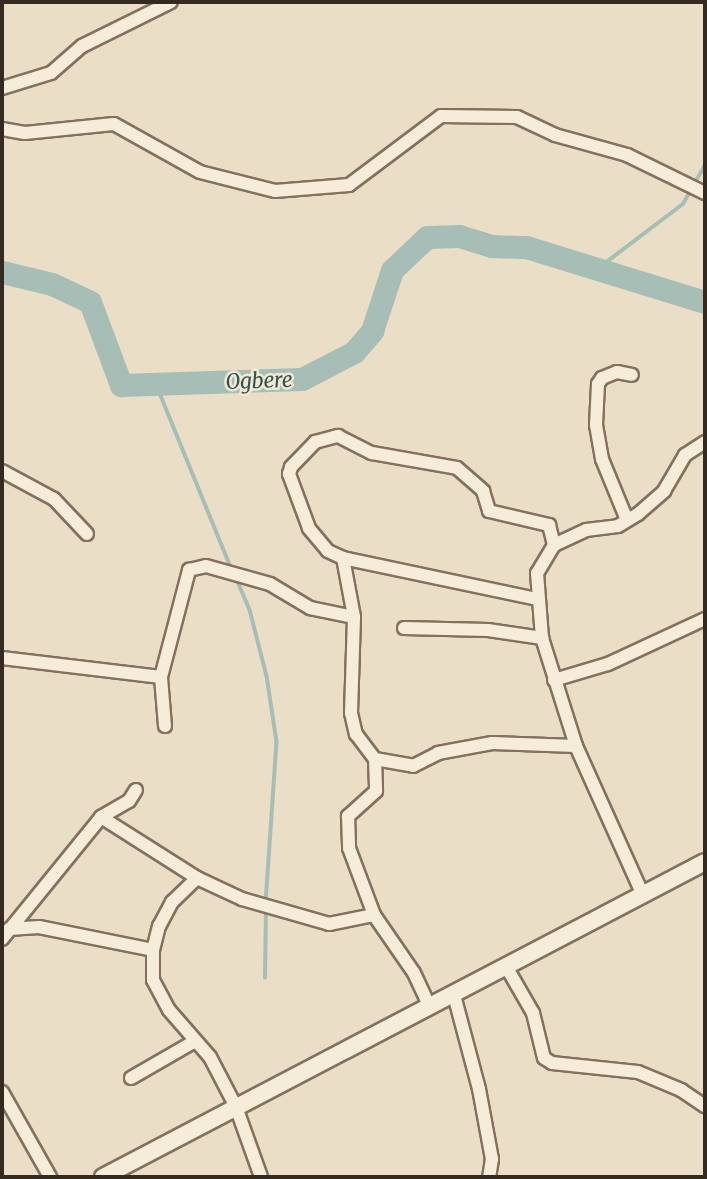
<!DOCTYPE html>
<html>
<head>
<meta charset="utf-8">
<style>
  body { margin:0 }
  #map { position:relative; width:707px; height:1179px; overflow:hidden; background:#eadfc6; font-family:Merriweather,serif }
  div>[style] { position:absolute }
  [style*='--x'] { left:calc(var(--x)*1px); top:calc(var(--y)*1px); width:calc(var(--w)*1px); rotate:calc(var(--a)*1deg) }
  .stream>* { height:3.5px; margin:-1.75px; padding:0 1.75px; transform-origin:1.75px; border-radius:1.75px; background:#a7beb7 }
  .river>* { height:23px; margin:-11.5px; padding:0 11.5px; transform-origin:11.5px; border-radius:11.5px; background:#a7beb7 }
  .roads { filter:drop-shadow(2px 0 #83715e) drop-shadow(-2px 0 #83715e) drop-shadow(0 2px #83715e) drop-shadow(0 -2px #83715e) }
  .street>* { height:12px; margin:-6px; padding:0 6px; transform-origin:6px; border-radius:6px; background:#f5ecd9 }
  .secondary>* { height:16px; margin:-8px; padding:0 8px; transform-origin:8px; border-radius:8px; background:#f5ecd9 }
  span { translate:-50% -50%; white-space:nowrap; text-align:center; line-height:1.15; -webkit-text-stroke:5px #f2e9d5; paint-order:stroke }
  .water-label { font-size:21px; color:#315350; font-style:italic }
  .frame { position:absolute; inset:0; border:4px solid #352a20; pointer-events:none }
</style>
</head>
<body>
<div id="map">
  <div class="stream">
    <i style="--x:596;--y:270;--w:109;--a:-37.2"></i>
    <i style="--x:683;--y:204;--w:45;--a:-60.6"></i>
    <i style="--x:157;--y:386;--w:199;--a:67.8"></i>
    <i style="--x:236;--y:577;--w:36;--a:67"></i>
    <i style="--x:250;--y:610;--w:68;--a:75.6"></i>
    <i style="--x:267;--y:676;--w:67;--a:81.4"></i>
    <i style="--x:277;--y:742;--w:161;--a:93.9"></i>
    <i style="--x:265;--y:978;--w:68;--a:-89.2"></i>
  </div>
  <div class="river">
    <i style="--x:2;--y:272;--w:51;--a:13.5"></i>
    <i style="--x:52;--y:284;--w:42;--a:25.3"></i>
    <i style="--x:90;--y:302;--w:89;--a:69.5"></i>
    <i style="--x:121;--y:385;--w:181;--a:-1.9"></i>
    <i style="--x:302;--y:379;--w:59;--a:-27.4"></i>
    <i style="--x:354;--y:352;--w:28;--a:-49"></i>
    <i style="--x:372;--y:331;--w:64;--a:-71.8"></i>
    <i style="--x:392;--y:270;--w:48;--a:-43.3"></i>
    <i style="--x:427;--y:237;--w:32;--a:-2"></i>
    <i style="--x:459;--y:236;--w:34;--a:17"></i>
    <i style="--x:491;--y:246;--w:35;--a:2"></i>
    <i style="--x:526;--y:247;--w:187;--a:17.1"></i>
  </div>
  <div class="roads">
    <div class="street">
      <i style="--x:2;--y:88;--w:51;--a:-17"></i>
      <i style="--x:51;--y:73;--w:41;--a:-41.1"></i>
      <i style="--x:82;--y:46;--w:99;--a:-26.3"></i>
      <i style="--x:2;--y:129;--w:23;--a:10"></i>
      <i style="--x:25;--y:133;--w:89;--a:-5.8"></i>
      <i style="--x:114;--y:124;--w:98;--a:29.2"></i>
      <i style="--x:200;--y:172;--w:77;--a:14.2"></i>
      <i style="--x:275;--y:191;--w:74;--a:-4.6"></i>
      <i style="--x:349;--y:185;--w:115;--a:-36.9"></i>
      <i style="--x:441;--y:116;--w:76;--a:0.8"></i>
      <i style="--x:517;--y:117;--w:42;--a:25.3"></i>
      <i style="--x:555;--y:135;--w:75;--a:15.5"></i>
      <i style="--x:627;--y:155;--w:87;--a:26"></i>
      <i style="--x:2;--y:471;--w:59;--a:28.3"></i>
      <i style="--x:54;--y:499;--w:48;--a:46.7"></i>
      <i style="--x:627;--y:520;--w:66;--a:-112.3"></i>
      <i style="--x:602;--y:459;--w:35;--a:-100"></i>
      <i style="--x:596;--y:425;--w:41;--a:-87.2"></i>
      <i style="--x:598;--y:384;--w:7;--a:-56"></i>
      <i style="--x:602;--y:378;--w:16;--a:-22"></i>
      <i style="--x:617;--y:372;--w:15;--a:11"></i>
      <i style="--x:554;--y:545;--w:35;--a:-25"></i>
      <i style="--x:586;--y:530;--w:32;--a:-7"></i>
      <i style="--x:618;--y:526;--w:23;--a:-31"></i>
      <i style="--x:638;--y:514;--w:35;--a:-41"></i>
      <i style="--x:664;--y:491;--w:42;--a:-59.7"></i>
      <i style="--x:685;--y:455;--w:24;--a:-33"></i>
      <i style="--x:343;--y:558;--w:60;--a:79.4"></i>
      <i style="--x:354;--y:617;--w:96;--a:91.8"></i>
      <i style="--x:351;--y:713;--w:22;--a:77"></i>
      <i style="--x:356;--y:734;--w:31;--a:53"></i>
      <i style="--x:375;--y:759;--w:39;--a:10"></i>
      <i style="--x:413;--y:766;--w:28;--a:-27"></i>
      <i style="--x:438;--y:753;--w:55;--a:-10.5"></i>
      <i style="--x:492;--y:743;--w:84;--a:2"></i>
      <i style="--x:537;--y:599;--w:198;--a:-168.1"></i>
      <i style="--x:343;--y:558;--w:17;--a:-155"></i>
      <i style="--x:328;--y:551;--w:30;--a:-130"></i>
      <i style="--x:309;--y:528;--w:58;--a:-110.3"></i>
      <i style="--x:289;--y:474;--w:7;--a:-74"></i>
      <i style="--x:291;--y:467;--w:35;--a:-46"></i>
      <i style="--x:315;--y:442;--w:24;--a:-15"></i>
      <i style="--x:338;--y:436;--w:38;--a:27"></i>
      <i style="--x:372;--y:453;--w:86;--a:10"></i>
      <i style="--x:457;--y:468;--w:35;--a:41"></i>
      <i style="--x:483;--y:491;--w:21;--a:73"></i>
      <i style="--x:489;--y:511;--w:62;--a:13.1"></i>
      <i style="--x:549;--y:525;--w:21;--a:76"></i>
      <i style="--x:554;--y:545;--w:33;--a:121"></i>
      <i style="--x:537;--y:573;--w:65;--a:85.6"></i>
      <i style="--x:542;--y:638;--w:113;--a:72.5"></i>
      <i style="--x:576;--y:746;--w:163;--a:65.8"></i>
      <i style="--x:404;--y:628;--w:84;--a:1.4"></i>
      <i style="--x:488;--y:630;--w:55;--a:8.4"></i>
      <i style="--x:2;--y:658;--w:160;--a:6.8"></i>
      <i style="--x:554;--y:680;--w:56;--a:-16.5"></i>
      <i style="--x:608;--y:664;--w:107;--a:-24.9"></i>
      <i style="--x:165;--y:726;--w:49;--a:-94.7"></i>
      <i style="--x:161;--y:677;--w:111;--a:-75.3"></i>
      <i style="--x:189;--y:570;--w:17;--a:-13"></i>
      <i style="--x:206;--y:566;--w:66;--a:15.7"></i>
      <i style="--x:270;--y:584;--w:47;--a:31"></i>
      <i style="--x:310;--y:608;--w:45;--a:11.6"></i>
      <i style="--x:375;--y:759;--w:32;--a:88"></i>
      <i style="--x:376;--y:791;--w:38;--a:138"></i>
      <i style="--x:348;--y:816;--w:32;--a:88"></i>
      <i style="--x:349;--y:848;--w:72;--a:69.5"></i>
      <i style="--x:374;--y:915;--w:70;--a:55.4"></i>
      <i style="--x:414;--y:973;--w:38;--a:65"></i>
      <i style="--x:101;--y:817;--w:114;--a:32.4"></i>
      <i style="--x:197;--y:878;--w:50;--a:25"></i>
      <i style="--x:242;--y:899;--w:91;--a:16"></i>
      <i style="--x:329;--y:924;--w:46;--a:-11.3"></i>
      <i style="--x:197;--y:878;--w:35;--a:136"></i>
      <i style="--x:172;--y:902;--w:27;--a:118"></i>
      <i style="--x:159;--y:926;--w:25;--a:104"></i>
      <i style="--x:153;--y:950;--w:30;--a:90"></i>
      <i style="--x:153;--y:980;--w:34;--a:62"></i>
      <i style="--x:169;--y:1010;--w:62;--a:48.9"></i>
      <i style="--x:210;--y:1057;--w:56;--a:62.5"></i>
      <i style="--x:236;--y:1107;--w:74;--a:70.3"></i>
      <i style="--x:9;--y:929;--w:30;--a:-4"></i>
      <i style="--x:39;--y:927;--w:116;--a:11.4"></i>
      <i style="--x:2;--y:939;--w:157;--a:-50.9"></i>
      <i style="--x:101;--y:817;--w:32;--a:-30"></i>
      <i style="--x:129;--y:801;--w:13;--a:-58"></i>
      <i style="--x:507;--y:968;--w:52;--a:60"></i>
      <i style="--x:533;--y:1013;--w:46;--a:76.3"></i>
      <i style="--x:544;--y:1058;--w:9;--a:32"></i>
      <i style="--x:552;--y:1063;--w:86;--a:6"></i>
      <i style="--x:638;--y:1072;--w:47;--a:22.7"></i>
      <i style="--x:681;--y:1090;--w:29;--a:34"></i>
      <i style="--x:454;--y:995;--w:97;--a:75.1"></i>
      <i style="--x:479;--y:1089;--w:71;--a:79.5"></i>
      <i style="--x:492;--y:1159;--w:18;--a:99"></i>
      <i style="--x:131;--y:1078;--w:74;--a:-30"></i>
      <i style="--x:2;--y:1092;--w:98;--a:60.5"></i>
    </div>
    <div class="secondary">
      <i style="--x:103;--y:1177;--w:679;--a:-27.62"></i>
    </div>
  </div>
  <div class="water-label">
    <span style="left:259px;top:381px;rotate:-2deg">Ogbere</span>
  </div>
  <div class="frame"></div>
</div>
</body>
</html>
